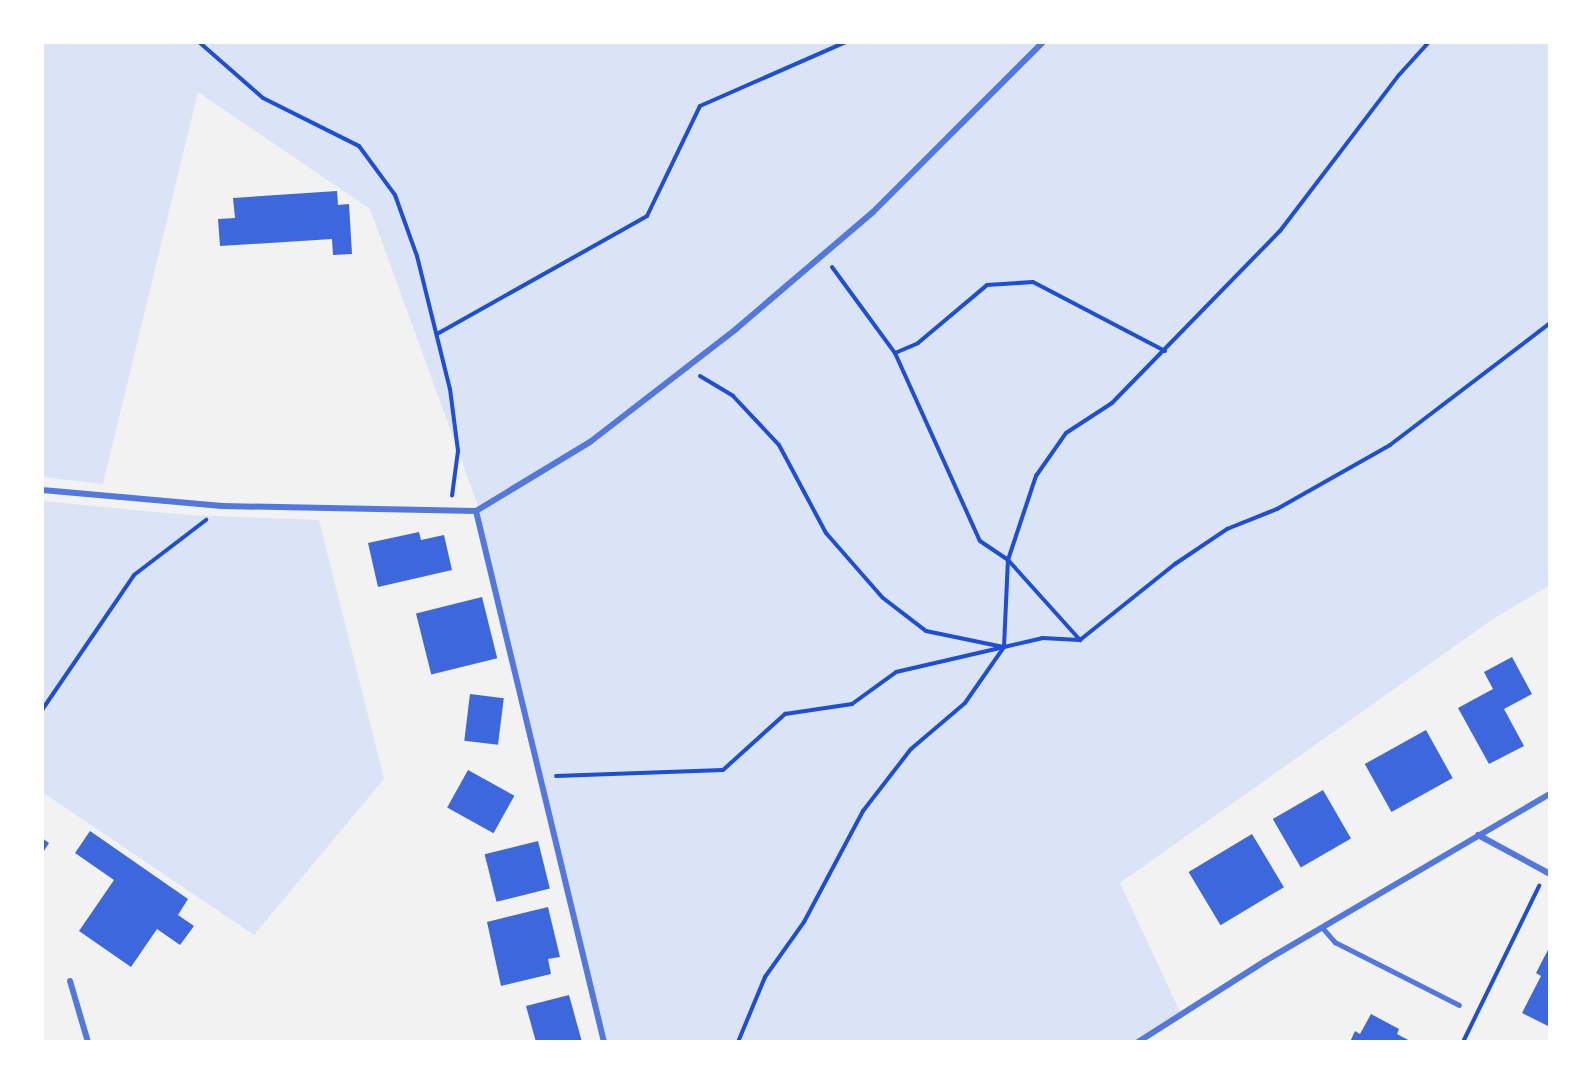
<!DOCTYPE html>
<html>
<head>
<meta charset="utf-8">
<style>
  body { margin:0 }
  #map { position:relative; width:1592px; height:1084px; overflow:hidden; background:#f2f2f2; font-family:"Noto Sans",sans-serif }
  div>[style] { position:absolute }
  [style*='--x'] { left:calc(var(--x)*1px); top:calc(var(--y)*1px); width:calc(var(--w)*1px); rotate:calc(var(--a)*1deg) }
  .green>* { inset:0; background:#dbe4f7 }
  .building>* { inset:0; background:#3d67dc; transform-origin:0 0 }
  .path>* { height:4px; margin:-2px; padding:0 2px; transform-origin:2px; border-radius:2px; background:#1d4ed8 }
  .service>* { height:4.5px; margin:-2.25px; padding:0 2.25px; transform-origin:2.25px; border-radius:2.25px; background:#5277de }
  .minor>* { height:6px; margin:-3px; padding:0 3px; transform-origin:3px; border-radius:3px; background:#5277de }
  span { translate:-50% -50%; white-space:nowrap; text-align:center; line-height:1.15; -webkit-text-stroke:6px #fff; paint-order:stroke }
  .frame { position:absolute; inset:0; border:44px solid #fff; pointer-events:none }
</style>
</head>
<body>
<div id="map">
  <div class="green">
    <i style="clip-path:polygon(42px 42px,1550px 42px,1550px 585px,1493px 619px,1120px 883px,1181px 1014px,1137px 1042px,604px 1042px,477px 503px,370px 209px,198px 92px,103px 484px,42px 477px)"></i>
    <i style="clip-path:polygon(42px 501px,187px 515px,319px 520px,384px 779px,254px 935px,42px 792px)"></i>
  </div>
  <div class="building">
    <i style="clip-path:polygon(337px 191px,338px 205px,349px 204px,352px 254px,333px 255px,332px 239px,220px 246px,218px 219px,235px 218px,233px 198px)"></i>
    <i style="clip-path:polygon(419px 532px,421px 540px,444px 535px,452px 570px,378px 587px,368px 543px)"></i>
    <i style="left:482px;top:597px;width:63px;height:68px;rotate:76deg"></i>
    <i style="clip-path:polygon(1512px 657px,1532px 694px,1504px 709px,1524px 746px,1489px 764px,1458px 708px,1493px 689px,1484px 672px)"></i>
    <i style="left:470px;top:694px;width:34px;height:47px;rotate:7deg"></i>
    <i style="left:1426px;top:730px;width:55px;height:70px;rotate:61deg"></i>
    <i style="left:468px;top:770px;width:53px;height:43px;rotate:29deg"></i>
    <i style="left:1323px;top:790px;width:56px;height:58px;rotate:60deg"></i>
    <i style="clip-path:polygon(90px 831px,188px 899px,178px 915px,194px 926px,180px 945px,157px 929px,131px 967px,79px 931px,114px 880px,75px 853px)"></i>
    <i style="left:1252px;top:834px;width:62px;height:74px;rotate:59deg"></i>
    <i style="clip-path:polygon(42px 838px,49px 843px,42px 854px)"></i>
    <i style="left:538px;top:841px;width:49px;height:55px;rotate:76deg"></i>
    <i style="clip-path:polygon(548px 907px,560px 957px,548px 959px,551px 974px,501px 986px,487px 922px)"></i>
    <i style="clip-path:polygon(1550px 946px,1550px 1027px,1522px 1013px,1541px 976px,1536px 973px)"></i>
    <i style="clip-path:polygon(569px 995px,582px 1042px,536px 1042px,526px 1006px)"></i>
    <i style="clip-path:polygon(1371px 1014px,1399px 1029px,1397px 1034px,1412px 1042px,1350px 1042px,1355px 1031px,1360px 1034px)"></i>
  </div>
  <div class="path">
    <i style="--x:199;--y:42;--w:85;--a:41.2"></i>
    <i style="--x:263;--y:98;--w:107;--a:26.6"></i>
    <i style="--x:359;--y:146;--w:61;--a:53.7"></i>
    <i style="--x:395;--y:195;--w:65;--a:70.2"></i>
    <i style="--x:417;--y:256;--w:137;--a:76.1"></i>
    <i style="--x:450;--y:389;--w:63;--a:82.6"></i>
    <i style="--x:458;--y:451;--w:45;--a:97.6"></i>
    <i style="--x:832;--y:267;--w:107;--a:53.8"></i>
    <i style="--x:895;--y:353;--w:206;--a:65.7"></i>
    <i style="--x:980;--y:541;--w:34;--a:34"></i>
    <i style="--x:1008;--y:560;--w:108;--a:48"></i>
    <i style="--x:437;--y:334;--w:241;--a:-29.3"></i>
    <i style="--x:647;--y:216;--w:122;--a:-64.3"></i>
    <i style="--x:700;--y:106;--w:159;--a:-23.7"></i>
    <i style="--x:895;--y:353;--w:25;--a:-23"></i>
    <i style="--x:918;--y:343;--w:90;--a:-40"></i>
    <i style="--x:987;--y:285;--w:46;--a:-3.7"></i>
    <i style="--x:1033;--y:282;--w:149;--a:27.6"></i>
    <i style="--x:700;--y:376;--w:39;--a:31"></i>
    <i style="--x:733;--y:396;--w:67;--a:46.8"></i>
    <i style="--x:779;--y:445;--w:100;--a:61.9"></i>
    <i style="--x:826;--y:533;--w:86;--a:48.8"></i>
    <i style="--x:883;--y:598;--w:54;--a:37.5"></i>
    <i style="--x:926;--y:631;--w:79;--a:11.7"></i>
    <i style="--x:42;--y:710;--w:163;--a:-55.7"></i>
    <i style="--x:134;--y:575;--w:91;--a:-37.4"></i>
    <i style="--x:556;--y:776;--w:167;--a:-2.1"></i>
    <i style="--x:723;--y:770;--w:84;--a:-42.1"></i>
    <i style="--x:785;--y:714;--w:68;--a:-8.5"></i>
    <i style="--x:852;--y:704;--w:54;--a:-36"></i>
    <i style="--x:896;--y:672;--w:111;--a:-13"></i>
    <i style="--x:1004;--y:647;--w:87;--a:-87.4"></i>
    <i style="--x:1008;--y:560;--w:89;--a:-71.6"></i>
    <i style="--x:1036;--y:476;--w:52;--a:-55.1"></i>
    <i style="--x:1066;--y:433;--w:55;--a:-33.1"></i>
    <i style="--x:1112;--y:403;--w:240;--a:-45.7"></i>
    <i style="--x:1280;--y:231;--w:196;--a:-52.7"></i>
    <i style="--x:1399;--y:75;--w:45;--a:-47.7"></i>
    <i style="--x:738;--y:1042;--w:70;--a:-67.4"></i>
    <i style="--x:765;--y:977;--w:67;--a:-54.7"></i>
    <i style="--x:804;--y:922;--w:126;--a:-62"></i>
    <i style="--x:863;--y:811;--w:78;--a:-52.3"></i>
    <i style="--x:911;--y:749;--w:71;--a:-40.4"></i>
    <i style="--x:965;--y:703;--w:68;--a:-55.1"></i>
    <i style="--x:1004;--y:647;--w:39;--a:-13"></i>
    <i style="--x:1042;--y:638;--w:38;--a:3"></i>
    <i style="--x:1080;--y:640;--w:122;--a:-38.7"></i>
    <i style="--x:1175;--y:564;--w:63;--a:-33.9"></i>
    <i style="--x:1227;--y:529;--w:54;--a:-21.8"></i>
    <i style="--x:1277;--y:509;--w:130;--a:-29.5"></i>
    <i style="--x:1390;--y:445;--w:201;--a:-37.3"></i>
    <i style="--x:1463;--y:1042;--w:174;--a:-64"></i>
  </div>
  <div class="service">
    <i style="--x:1322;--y:927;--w:20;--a:49"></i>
    <i style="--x:1335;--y:942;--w:139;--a:26.9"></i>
  </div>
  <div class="minor">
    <i style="--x:42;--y:490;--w:181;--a:5.1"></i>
    <i style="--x:222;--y:506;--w:254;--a:1.1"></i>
    <i style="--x:476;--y:511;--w:133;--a:-31.2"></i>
    <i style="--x:590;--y:442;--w:185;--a:-37.7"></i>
    <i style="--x:736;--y:329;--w:180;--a:-40.5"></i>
    <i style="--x:873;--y:212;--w:240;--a:-45"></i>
    <i style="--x:476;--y:511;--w:546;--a:76.45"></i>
    <i style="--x:1478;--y:835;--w:82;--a:28.4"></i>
    <i style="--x:70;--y:981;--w:64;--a:73.6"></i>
    <i style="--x:1138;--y:1042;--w:151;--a:-32.5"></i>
    <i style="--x:1265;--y:961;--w:330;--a:-30.4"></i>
  </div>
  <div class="frame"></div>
</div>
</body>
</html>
